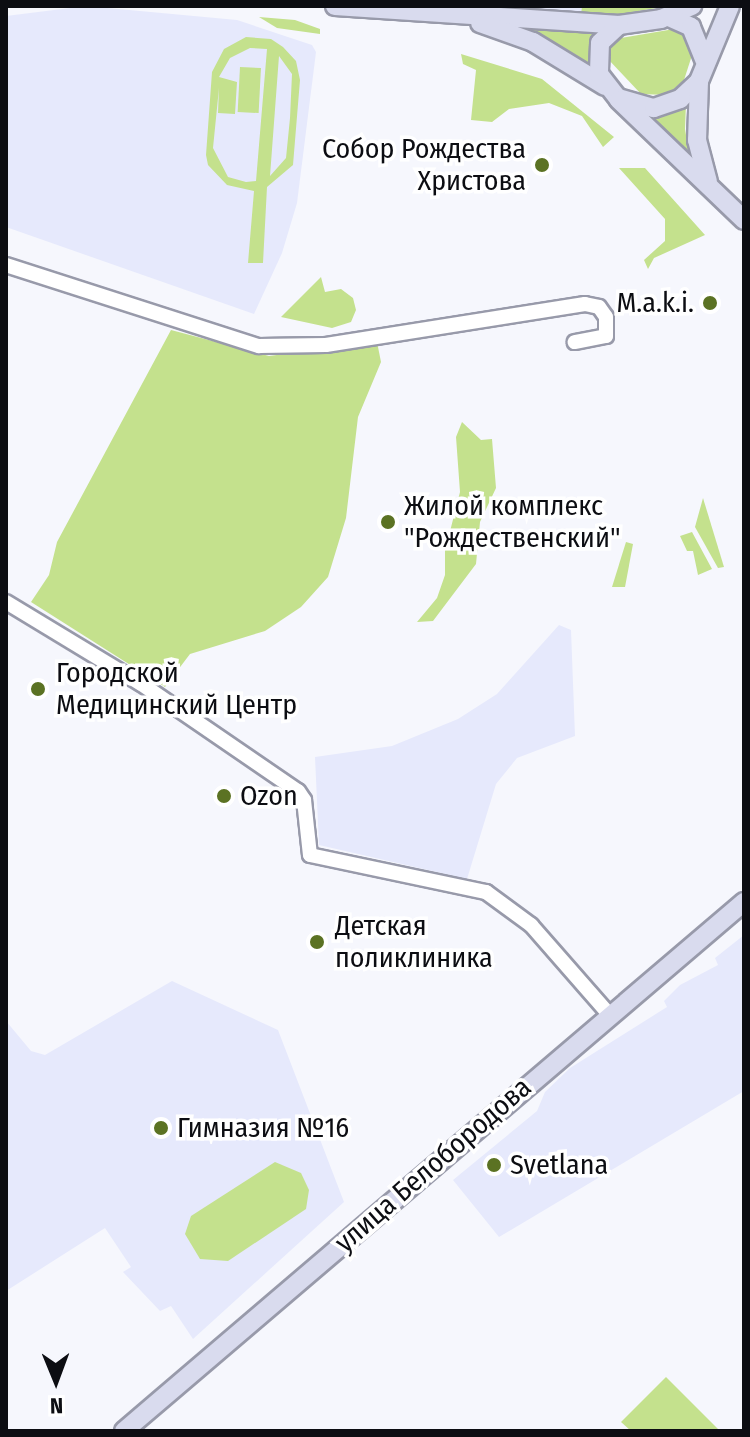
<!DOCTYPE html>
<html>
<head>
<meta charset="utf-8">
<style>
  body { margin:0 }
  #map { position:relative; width:750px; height:1437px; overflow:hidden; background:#f6f7fd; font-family:"Fira Sans Condensed",sans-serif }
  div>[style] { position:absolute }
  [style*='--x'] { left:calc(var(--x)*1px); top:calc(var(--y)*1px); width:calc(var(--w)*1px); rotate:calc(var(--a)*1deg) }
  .built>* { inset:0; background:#e6e9fc }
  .green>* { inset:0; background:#c4e18d; transform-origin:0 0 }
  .roads { filter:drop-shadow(2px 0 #989aaa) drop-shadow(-2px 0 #989aaa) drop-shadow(0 2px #989aaa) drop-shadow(0 -2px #989aaa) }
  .street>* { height:14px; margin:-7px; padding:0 7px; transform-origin:7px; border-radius:7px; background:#fff }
  .secondary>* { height:18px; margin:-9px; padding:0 9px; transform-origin:9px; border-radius:9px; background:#d9dbee }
  .dots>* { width:22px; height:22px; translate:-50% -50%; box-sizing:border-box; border:4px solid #fff; border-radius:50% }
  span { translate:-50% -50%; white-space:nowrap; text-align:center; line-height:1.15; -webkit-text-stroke:7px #fff; paint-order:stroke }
  .poi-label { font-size:28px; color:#0c0d12 }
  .right { translate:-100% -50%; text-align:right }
  .left { translate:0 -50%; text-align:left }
  .street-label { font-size:28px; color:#0c0d12 }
  .frame { position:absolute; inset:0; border:8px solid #0c0d12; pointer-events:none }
  .north { position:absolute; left:16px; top:1341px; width:80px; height:80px; -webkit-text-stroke:6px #fff; paint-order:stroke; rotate:179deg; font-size:22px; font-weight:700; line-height:32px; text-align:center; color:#0c0d12 }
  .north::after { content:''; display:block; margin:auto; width:28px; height:36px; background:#0c0d12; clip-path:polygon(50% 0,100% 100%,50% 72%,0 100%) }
</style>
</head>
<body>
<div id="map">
  <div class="built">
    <i style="clip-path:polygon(86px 6px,237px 20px,312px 45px,316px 52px,297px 203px,282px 253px,254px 314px,6px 227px,6px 16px)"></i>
    <i style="clip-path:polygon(479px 6px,669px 6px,614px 15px)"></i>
    <i style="clip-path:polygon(559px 625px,571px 630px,575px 736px,517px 758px,496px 784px,467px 879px,319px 845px,315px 757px,392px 746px,458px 719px,497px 694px)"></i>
    <i style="clip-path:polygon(744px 935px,744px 1091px,499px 1237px,453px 1180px,537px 1111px,545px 1092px,570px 1068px,667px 1007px,664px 1001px,680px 985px,718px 965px,715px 958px)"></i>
    <i style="clip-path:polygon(172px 981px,278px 1030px,344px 1202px,193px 1339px,171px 1306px,160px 1311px,123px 1272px,131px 1267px,105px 1228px,6px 1291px,6px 1021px,31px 1051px,45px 1055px)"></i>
  </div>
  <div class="green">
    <i style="clip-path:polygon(582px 6px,669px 6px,614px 15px,581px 15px)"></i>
    <i style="clip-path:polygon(259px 17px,295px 20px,320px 29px,320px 34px,277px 28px)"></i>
    <i style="clip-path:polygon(510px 26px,601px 31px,592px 65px)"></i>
    <i style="clip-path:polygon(680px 28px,695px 46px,684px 80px,667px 95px,641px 94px,607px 58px,606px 48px,615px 39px)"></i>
    <i style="clip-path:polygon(evenodd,246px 37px,271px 39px,283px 47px,296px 61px,300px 80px,293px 165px,267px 187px,263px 263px,248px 263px,254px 191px,227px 185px,208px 165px,206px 155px,212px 72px,224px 49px,246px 37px,250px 48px,267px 49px,256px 181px,246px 182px,228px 177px,213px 148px,219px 88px,218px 113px,235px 114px,237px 82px,219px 77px,230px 58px,250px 48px,246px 37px,279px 56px,292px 74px,290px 118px,286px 158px,270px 176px,279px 56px)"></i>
    <i style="clip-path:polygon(461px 54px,542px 79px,614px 137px,603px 147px,582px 116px,549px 103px,509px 109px,492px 122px,471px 120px,476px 70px,463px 64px)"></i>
    <i style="left:240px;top:67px;width:21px;height:45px;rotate:3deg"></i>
    <i style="clip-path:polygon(686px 103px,685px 129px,690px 159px,644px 115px,670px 112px)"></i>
    <i style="clip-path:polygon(619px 168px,645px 168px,705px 235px,654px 258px,648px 269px,644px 260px,665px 241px,665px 219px)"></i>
    <i style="clip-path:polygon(321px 277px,325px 292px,341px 289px,353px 298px,356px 310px,351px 322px,332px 328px,281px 317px)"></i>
    <i style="clip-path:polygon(171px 330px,269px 356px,377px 342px,381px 362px,358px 417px,346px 518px,328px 577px,301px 607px,265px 631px,190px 654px,165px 687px,31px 602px,49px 575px,57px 542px)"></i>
    <i style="clip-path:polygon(462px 422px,481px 440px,492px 439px,496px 488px,480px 522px,476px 564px,433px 621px,417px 622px,437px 598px,445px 575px,445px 551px,460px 492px,456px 437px)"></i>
    <i style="clip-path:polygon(703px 498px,724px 567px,718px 568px,695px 527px)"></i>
    <i style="clip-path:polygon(692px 532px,712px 569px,698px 575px,693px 551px,687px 551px,680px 536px)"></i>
    <i style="clip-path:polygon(626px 542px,633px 544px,625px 587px,612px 587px)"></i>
    <i style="clip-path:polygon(275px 1162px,301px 1173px,309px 1190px,306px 1209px,228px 1261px,200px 1259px,185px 1234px,191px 1216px)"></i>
    <i style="clip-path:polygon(666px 1377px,720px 1431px,631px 1431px,621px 1422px)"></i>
  </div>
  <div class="roads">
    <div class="street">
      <i style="--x:6;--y:265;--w:266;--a:17.8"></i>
      <i style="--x:259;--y:346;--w:67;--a:-0.9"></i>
      <i style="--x:326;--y:345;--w:262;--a:-9"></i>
      <i style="--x:585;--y:304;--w:14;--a:12"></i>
      <i style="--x:599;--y:307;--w:12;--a:55"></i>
      <i style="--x:606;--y:317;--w:19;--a:90"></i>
      <i style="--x:606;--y:336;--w:32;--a:169"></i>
      <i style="--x:6;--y:602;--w:157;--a:31.2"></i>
      <i style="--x:140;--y:683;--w:191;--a:34.4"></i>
      <i style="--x:298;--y:791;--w:11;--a:56"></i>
      <i style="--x:304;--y:800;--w:55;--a:83.8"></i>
      <i style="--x:310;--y:855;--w:180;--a:11.9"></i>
      <i style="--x:486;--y:892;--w:56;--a:36.3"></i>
      <i style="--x:531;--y:925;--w:117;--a:48.8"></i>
    </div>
    <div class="secondary">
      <i style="--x:335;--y:6;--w:285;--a:3.8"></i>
      <i style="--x:619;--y:25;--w:42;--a:-8.1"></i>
      <i style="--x:661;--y:19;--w:34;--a:-23"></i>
      <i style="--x:669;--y:17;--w:24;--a:24"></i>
      <i style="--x:691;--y:27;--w:35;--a:68"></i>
      <i style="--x:480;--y:23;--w:56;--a:19.7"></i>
      <i style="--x:533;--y:42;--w:84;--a:31.4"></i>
      <i style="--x:619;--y:25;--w:26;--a:137"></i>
      <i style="--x:600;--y:43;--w:31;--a:92"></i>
      <i style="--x:599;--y:74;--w:31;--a:52"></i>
      <i style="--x:618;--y:98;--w:37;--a:16"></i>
      <i style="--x:654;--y:108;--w:28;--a:-19"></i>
      <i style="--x:680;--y:99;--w:26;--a:-43"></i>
      <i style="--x:699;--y:81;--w:81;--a:-67.5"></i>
      <i style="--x:699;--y:81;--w:59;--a:91.9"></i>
      <i style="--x:697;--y:140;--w:43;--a:75.3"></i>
      <i style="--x:619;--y:100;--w:173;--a:43.8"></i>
      <i style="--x:124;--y:1431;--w:815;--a:-40.47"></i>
    </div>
  </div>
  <div class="dots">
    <i style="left:542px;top:165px;background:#5b7223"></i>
    <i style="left:710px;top:303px;background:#5b7223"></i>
    <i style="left:388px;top:522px;background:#5b7223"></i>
    <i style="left:38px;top:689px;background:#5b7223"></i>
    <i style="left:224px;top:796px;background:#5b7223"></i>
    <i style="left:317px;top:942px;background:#5b7223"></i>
    <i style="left:161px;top:1128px;background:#5b7223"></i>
    <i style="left:494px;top:1165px;background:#5b7223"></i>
  </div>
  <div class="poi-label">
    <span class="right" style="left:526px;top:165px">Собор Рождества<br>Христова</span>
    <span class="right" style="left:694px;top:303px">M.a.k.i.</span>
    <span class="left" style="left:404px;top:522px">Жилой комплекс<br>"Рождественский"</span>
    <span class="left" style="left:56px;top:689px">Городской<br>Медицинский Центр</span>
    <span class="left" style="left:240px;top:796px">Ozon</span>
    <span class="left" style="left:335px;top:942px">Детская<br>поликлиника</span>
    <span class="left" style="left:177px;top:1128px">Гимназия №16</span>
    <span class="left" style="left:510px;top:1165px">Svetlana</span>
  </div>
  <div class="street-label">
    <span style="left:433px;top:1165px;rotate:-41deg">улица Белобородова</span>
  </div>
  <div class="frame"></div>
  <div class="north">N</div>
</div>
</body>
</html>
